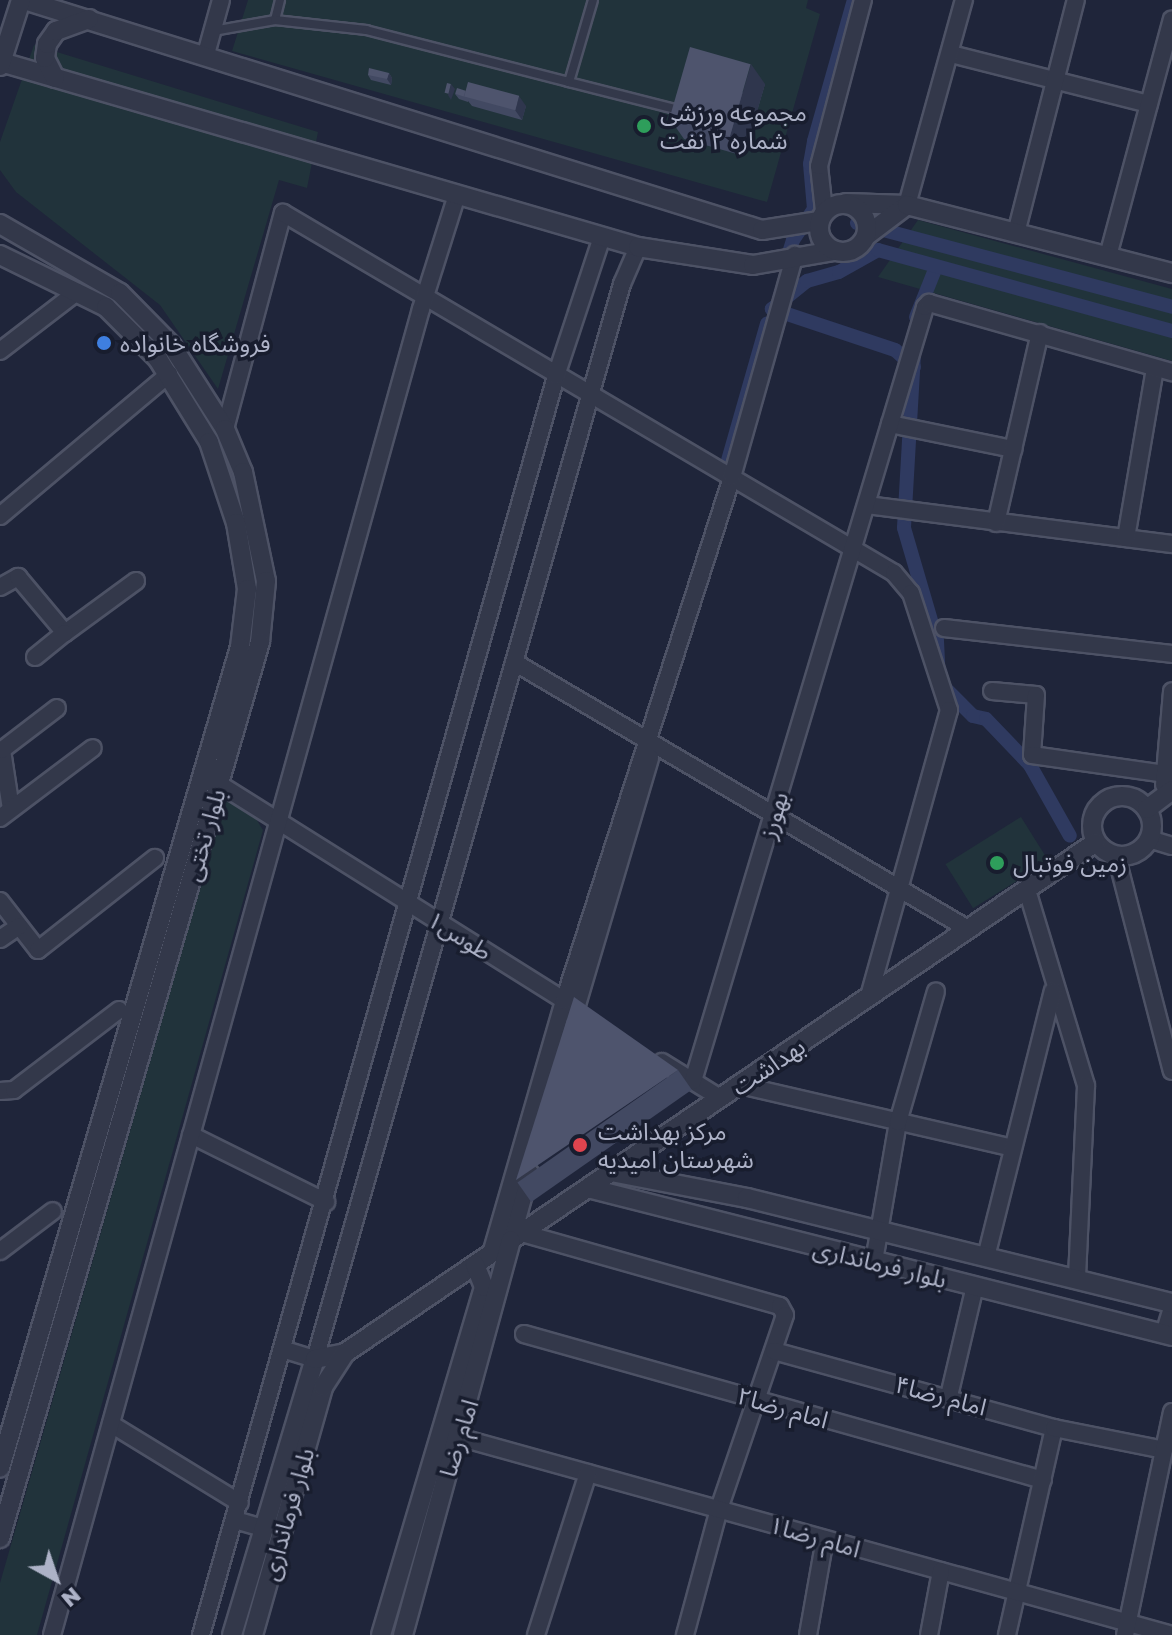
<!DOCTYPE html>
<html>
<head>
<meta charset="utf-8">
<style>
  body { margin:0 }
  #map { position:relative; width:1172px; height:1635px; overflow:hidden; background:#1f253a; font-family:"Golos Text","Noto Sans Arabic",sans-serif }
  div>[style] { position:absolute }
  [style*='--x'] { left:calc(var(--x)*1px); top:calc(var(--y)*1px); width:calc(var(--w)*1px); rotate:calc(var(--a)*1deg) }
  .green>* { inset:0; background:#21333b; transform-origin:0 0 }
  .canal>* { height:14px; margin:-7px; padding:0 7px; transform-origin:7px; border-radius:7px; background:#2f3a60 }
  .roads { filter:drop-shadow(2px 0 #4d5265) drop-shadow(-2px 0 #4d5265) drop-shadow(0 2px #4d5265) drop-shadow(0 -2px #4d5265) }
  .service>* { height:8px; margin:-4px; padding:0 4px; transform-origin:4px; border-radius:4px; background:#33384a }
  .minor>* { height:16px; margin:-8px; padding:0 8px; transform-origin:8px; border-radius:8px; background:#33384a }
  .tertiary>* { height:18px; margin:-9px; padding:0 9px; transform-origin:9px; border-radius:9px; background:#33384a }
  .tertiary>.ring { margin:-9px; padding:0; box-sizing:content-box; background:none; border:18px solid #33384a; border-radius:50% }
  .wall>* { inset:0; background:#424962; transform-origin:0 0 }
  .shaded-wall>* { inset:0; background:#2f364d }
  .building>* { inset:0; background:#4e546d; transform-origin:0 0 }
  .dots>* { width:22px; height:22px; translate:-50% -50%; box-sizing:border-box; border:4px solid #181d2e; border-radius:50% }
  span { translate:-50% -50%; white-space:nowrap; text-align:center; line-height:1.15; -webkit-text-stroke:7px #181d2e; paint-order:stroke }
  .poi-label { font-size:24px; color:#adb2c7 }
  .left { translate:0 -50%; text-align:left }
  .street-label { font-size:24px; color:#adb2c7 }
  .north { position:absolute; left:16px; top:1539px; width:80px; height:80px; -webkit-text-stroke:6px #181d2e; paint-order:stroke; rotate:140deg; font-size:22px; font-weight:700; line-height:32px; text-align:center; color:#adb2c7 }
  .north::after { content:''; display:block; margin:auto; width:28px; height:36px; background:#adb2c7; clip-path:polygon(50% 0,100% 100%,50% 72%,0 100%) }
</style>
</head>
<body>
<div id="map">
  <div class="green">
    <i style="clip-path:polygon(248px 0,808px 0,806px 8px,820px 14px,767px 202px,232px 51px)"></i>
    <i style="clip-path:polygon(34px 45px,318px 132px,307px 188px,279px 180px,218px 389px,160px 305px,16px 192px,0 170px,0 142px)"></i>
    <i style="clip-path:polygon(918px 220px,1172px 289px,1172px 361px,878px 277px)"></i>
    <i style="clip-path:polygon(228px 791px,247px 804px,263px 830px,37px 1635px,0 1635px,0 1583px)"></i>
    <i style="left:1021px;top:817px;width:52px;height:89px;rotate:58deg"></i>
  </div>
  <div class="canal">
    <i style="--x:857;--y:223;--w:326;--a:14.9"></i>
    <i style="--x:785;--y:266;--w:27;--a:-73"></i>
    <i style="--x:793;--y:240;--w:37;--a:-56"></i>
    <i style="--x:814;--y:209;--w:45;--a:-95.1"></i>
    <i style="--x:810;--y:164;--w:23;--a:-80"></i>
    <i style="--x:814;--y:141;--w:147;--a:-74.2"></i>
    <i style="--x:916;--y:317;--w:54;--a:-68.2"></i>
    <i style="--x:914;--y:354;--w:174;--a:93.3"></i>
    <i style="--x:904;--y:528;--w:118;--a:73.7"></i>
    <i style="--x:937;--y:641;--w:41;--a:87.2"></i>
    <i style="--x:939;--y:682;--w:48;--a:45"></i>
    <i style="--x:973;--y:716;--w:13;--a:13"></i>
    <i style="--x:986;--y:719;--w:64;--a:46.3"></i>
    <i style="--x:1030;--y:765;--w:81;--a:60.6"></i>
    <i style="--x:914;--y:367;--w:25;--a:-138"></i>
    <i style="--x:895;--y:350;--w:130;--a:-161.6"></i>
    <i style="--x:772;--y:309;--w:45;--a:-38.7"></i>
    <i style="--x:807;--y:281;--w:33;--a:-16"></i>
    <i style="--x:839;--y:272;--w:45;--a:-29.4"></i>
    <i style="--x:878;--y:250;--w:305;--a:15.4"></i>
    <i style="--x:727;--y:464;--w:146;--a:-74.1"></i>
  </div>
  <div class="roads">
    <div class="service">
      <i style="--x:275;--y:20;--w:21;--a:-76"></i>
      <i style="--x:213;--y:31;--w:63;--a:-10.1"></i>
      <i style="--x:275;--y:20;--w:92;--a:6.3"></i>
      <i style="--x:366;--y:30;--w:210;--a:14.4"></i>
      <i style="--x:569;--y:82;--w:85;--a:-73.7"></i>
      <i style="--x:569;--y:82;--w:109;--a:14.3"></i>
    </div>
    <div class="minor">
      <i style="--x:206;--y:54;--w:56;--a:-74.5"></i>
      <i style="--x:951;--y:54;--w:204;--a:14.2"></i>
      <i style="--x:907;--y:205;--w:213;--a:-74.5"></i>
      <i style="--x:824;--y:211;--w:45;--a:-96.3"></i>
      <i style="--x:819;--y:166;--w:172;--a:-75.2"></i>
      <i style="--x:1016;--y:233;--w:241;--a:-75.6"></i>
      <i style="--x:1108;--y:256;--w:245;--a:-74.9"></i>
      <i style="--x:0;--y:351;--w:97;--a:-37.5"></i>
      <i style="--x:890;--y:424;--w:126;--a:11.5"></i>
      <i style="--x:225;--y:429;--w:224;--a:-75"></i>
      <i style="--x:283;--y:213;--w:709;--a:30.51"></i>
      <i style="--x:894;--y:573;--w:26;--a:50"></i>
      <i style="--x:911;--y:593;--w:123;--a:72"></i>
      <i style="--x:949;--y:710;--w:298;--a:105.6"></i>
      <i style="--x:867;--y:505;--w:307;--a:7.3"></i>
      <i style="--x:0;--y:516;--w:221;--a:-40"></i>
      <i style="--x:996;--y:523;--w:195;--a:-77"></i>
      <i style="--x:1126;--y:538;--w:172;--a:-80.3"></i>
      <i style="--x:0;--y:587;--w:21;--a:-29"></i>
      <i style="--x:18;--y:577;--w:73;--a:50"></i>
      <i style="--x:65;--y:633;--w:88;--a:-36.2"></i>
      <i style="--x:944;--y:628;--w:229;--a:6.5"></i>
      <i style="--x:35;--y:657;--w:38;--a:-39"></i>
      <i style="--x:514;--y:662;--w:527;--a:30.46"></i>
      <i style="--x:992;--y:691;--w:44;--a:5.2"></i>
      <i style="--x:1036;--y:695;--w:60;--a:93.8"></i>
      <i style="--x:1032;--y:755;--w:134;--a:8.1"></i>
      <i style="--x:208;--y:777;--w:430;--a:32.1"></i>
      <i style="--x:1164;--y:785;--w:94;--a:-85.1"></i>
      <i style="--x:11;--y:809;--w:60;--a:-98.7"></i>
      <i style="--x:2;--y:750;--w:69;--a:-37.4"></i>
      <i style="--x:0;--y:818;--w:116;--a:-37"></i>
      <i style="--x:1149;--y:839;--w:24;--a:17"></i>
      <i style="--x:1116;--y:855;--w:223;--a:75.5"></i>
      <i style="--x:1027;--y:890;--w:205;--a:73.2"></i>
      <i style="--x:1086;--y:1086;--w:193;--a:92.7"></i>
      <i style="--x:0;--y:901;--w:62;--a:52.2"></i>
      <i style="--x:38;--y:950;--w:149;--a:-38.2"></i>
      <i style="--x:0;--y:939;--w:23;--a:-34"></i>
      <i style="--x:574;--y:1015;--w:268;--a:-73.5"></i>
      <i style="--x:662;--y:1062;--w:68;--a:31.8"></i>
      <i style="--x:693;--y:1081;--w:808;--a:-73.31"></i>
      <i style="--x:925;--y:307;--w:6;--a:-45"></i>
      <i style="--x:929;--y:303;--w:253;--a:15.9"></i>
      <i style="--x:740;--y:1085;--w:279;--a:13"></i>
      <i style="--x:0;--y:1091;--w:14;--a:-4"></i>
      <i style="--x:14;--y:1090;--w:132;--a:-37.3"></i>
      <i style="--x:191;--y:1135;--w:151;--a:26.4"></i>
      <i style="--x:522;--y:1233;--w:268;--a:15.8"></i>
      <i style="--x:780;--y:1306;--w:10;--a:61"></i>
      <i style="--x:785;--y:1315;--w:205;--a:108.8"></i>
      <i style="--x:719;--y:1509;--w:131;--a:105.1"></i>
      <i style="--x:511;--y:1241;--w:71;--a:-74.4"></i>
      <i style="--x:0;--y:1251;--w:66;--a:-37"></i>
      <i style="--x:491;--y:1254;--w:263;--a:-73.9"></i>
      <i style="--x:564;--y:1001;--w:550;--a:-72.22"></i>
      <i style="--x:732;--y:477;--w:231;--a:-74.2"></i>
      <i style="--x:986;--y:1257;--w:274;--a:-75.9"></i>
      <i style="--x:874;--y:1261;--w:141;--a:-80.2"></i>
      <i style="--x:898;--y:1122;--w:136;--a:-73.8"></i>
      <i style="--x:524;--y:1334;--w:539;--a:15.71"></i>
      <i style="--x:1164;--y:1334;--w:28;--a:-73"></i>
      <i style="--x:285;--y:1350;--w:31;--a:17"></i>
      <i style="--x:315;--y:1359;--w:1118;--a:-74.06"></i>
      <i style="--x:622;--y:284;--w:40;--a:-66.6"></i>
      <i style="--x:774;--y:1351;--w:290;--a:15.4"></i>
      <i style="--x:1054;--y:1428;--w:212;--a:102.8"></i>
      <i style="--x:949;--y:1396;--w:113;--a:-76.7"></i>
      <i style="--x:111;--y:1424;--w:151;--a:31.5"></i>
      <i style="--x:1054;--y:1428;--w:112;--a:11.3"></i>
      <i style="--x:458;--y:1437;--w:741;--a:15.5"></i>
      <i style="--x:235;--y:1520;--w:29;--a:16"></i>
      <i style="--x:52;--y:1635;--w:1376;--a:-74.45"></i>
      <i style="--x:421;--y:309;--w:120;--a:-72.5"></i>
      <i style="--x:201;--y:1635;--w:1308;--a:-74.25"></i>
      <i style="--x:556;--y:376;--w:146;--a:-71.7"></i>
      <i style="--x:536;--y:1635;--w:170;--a:-72.2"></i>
      <i style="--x:808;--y:1635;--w:97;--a:-80"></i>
      <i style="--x:929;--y:1635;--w:65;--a:-79.4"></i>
      <i style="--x:1125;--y:1635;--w:228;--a:-78.1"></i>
    </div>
    <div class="tertiary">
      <i style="--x:24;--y:0;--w:773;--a:17.31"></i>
      <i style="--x:762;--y:230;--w:58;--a:-9"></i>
      <i style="--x:1;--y:62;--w:663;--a:16.19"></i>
      <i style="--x:638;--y:247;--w:116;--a:8.9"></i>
      <i style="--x:753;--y:265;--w:81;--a:-9.9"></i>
      <i style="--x:0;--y:66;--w:69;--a:-72.3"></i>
      <i style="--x:55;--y:78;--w:22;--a:-117"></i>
      <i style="--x:45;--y:58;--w:14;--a:-82"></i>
      <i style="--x:47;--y:44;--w:16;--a:-55"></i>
      <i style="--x:56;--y:31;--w:35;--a:-20"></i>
      <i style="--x:846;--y:203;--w:61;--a:1.9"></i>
      <i style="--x:907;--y:205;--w:51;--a:142.9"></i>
      <i class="ring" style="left:819px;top:204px;width:30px;height:30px"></i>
      <i style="--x:907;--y:205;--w:274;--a:14.4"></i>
      <i style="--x:0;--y:224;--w:138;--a:29.9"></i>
      <i style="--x:120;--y:293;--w:74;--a:45.5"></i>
      <i style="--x:172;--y:346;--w:98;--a:57.4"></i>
      <i style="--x:225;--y:429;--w:47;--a:67.3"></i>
      <i style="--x:243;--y:472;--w:111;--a:78.1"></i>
      <i style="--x:266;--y:581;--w:61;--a:95.6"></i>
      <i style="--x:260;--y:642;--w:933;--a:106.18"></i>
      <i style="--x:0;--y:255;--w:118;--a:26.1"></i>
      <i style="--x:106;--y:307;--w:74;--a:45"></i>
      <i style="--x:158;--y:359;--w:97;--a:58.4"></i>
      <i style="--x:209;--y:442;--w:85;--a:71.6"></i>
      <i style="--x:236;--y:523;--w:67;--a:80.5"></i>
      <i style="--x:247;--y:589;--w:58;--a:96.9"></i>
      <i style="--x:240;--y:647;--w:855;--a:106.3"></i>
      <i class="ring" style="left:1092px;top:796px;width:42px;height:42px"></i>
      <i style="--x:1147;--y:809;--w:31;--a:-37"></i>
      <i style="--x:612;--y:1172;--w:137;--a:10.9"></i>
      <i style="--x:747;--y:1198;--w:438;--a:13.9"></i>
      <i style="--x:588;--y:1188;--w:602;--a:14.22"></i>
      <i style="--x:232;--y:1635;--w:288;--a:-73.3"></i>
      <i style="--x:315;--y:1359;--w:31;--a:-11"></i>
      <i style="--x:345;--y:1353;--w:908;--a:-34.23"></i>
      <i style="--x:253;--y:1635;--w:258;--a:-74.2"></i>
      <i style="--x:323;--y:1387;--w:40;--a:-57.1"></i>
      <i style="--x:381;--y:1635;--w:363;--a:-73.5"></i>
      <i style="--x:484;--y:1287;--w:24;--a:-112"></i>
      <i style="--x:403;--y:1635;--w:409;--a:-74.7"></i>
    </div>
  </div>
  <div class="wall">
    <i style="clip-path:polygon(389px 73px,392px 78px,391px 85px,371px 80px,368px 75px)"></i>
    <i style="clip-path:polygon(765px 84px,744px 156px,684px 139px,670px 119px)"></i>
    <i style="clip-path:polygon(466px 91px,526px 106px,522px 120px,472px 106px,468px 101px,468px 102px,459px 99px,455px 94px)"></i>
    <i style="left:678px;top:1070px;width:24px;height:196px;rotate:55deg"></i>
  </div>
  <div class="shaded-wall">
    <i style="clip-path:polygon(751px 64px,765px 84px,744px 156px,730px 136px)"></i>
    <i style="clip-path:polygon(389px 73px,392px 78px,391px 85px,387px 79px)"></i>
    <i style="clip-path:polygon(451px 84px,455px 89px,451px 100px,448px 95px)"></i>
    <i style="clip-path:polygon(519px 96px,526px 106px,522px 120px,515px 110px)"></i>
  </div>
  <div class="building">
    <i style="left:690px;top:47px;width:63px;height:75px;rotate:16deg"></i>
    <i style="clip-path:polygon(369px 68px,389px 73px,387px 79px,368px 75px)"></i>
    <i style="left:468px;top:82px;width:53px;height:15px;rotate:15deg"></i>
    <i style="left:447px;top:83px;width:4px;height:10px;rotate:14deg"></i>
    <i style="left:457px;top:88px;width:9px;height:6px;rotate:18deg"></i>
    <i style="clip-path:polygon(574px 997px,678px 1070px,516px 1180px)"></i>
  </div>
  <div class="dots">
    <i style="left:644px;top:126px;background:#2e9e5b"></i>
    <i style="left:104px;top:343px;background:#3f7fe0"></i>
    <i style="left:997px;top:863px;background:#2e9e5b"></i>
    <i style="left:580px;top:1145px;background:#e0444e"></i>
  </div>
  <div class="poi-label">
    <span class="left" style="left:660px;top:126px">مجموعه ورزشی<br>شماره ۲ نفت</span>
    <span class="left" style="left:120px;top:343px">فروشگاه خانواده</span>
    <span class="left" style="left:1013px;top:863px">زمین فوتبال</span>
    <span class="left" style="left:598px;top:1145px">مرکز بهداشت<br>شهرستان امیدیه</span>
  </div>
  <div class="street-label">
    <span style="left:773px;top:815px;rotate:-73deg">بهورز</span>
    <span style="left:204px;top:835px;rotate:-74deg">بلوار تختی</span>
    <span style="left:460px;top:935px;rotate:32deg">طوس۱</span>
    <span style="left:768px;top:1066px;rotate:-34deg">بهداشت</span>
    <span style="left:880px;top:1263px;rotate:14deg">بلوار فرمانداری</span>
    <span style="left:941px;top:1395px;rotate:15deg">امام رضا۴</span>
    <span style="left:783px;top:1407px;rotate:16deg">امام رضا۲</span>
    <span style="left:458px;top:1438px;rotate:-73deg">امام رضا</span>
    <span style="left:287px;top:1514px;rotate:-74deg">بلوار فرمانداری</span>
    <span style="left:815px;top:1536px;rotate:16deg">امام رضا۱</span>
  </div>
  <div class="north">N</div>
</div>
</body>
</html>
